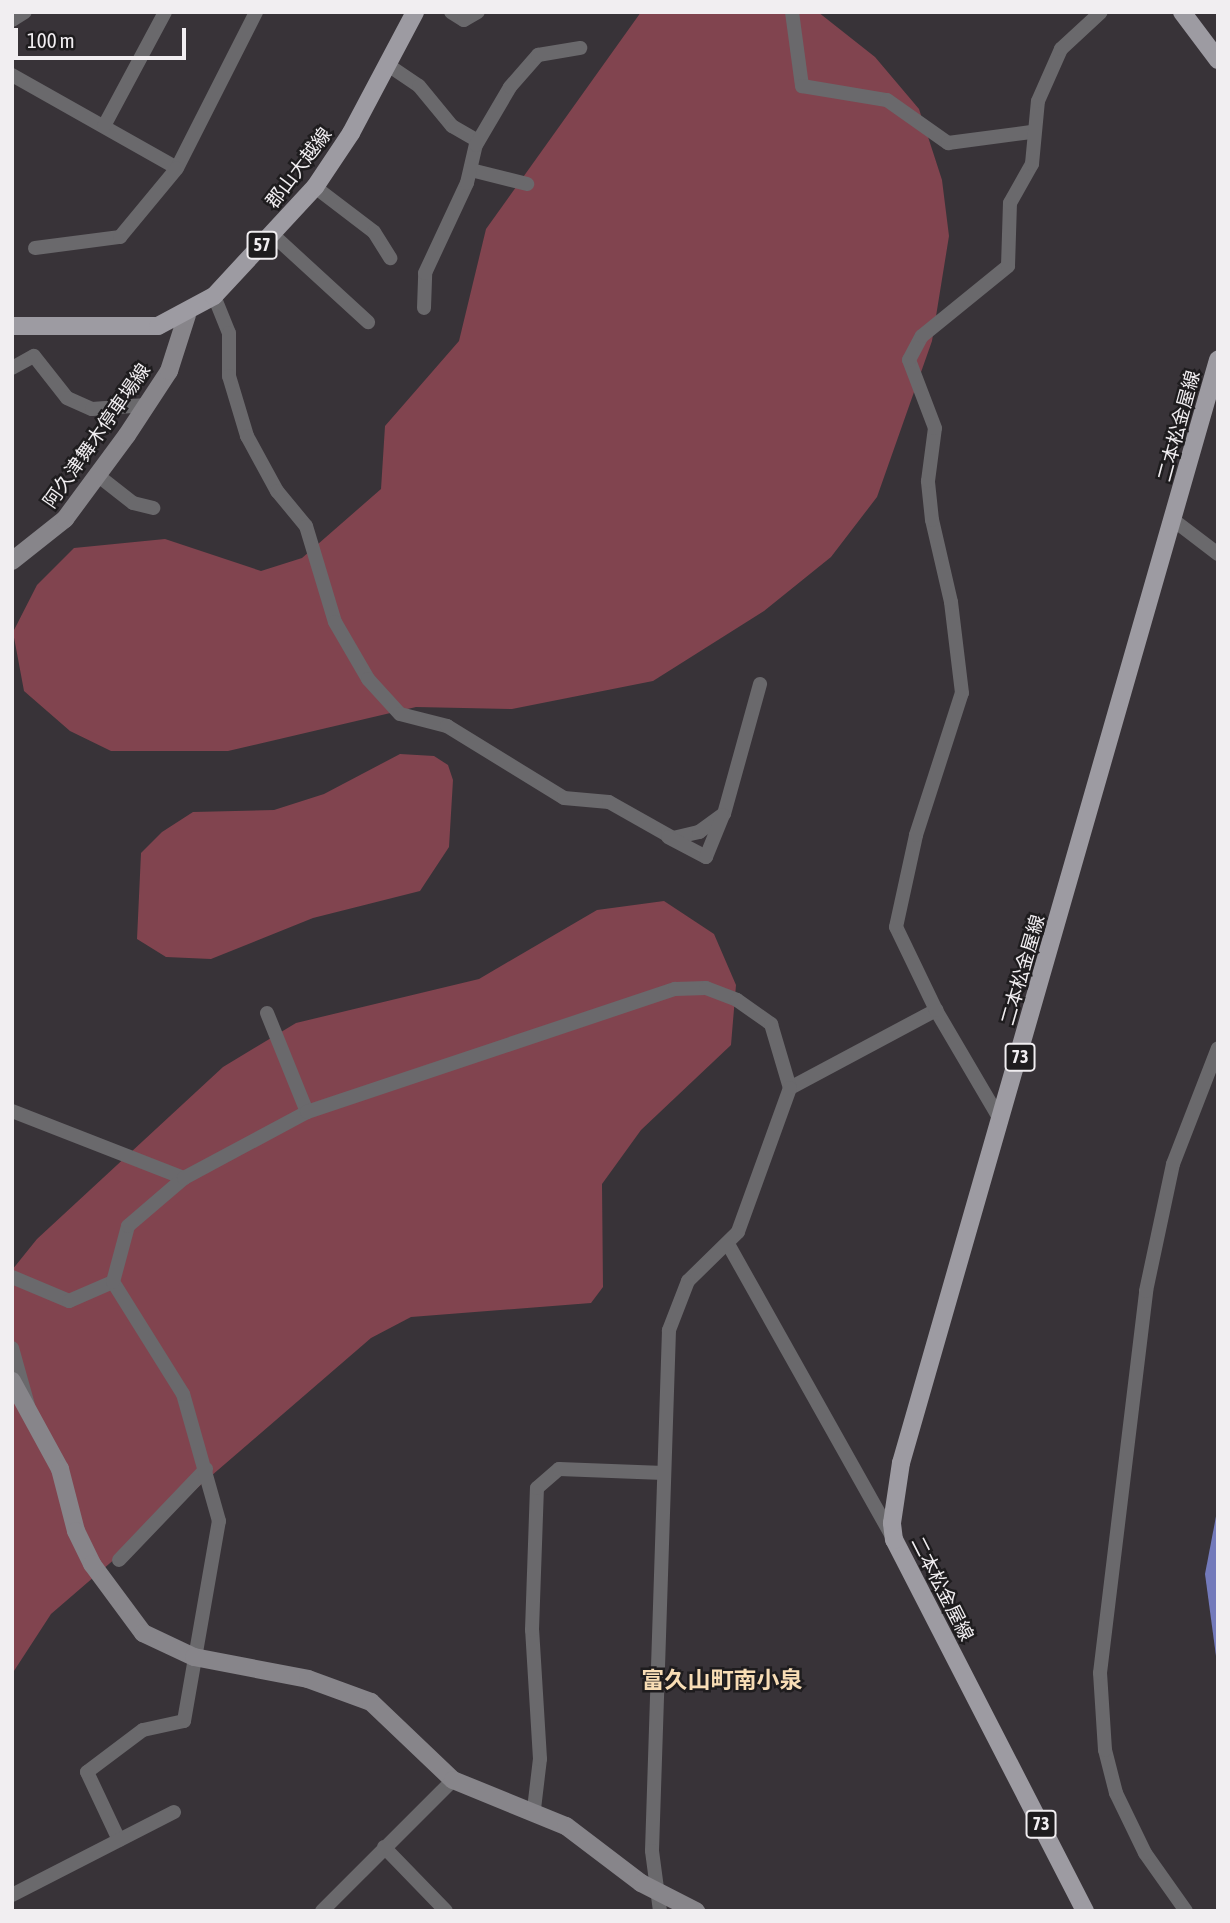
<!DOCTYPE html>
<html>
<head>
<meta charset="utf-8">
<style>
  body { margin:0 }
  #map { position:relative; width:1230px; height:1923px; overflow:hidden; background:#383338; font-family:"Asap Condensed","Noto Sans JP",sans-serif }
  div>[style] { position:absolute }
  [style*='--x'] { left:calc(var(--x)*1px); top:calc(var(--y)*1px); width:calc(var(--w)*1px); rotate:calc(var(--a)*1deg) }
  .green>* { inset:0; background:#81444f }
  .water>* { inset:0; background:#737abb }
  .street>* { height:14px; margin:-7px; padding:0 7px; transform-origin:7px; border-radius:7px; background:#6a696c }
  .secondary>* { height:18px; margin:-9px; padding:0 9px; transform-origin:9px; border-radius:9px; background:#87858a }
  .primary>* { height:18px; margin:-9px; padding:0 9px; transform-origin:9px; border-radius:9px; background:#9d9ba2 }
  span { translate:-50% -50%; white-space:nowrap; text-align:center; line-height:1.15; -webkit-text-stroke:5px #1e1c1e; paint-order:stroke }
  .shield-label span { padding:2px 5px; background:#1e1c1e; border:2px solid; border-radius:5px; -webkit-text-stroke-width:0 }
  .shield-label { font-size:18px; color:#f1eef1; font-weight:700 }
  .street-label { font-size:19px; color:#f1eef1 }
  .quarter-label { font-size:23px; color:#f8ddb5; font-weight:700 }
  .frame { position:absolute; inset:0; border:14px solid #f1eef1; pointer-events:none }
  .scale { position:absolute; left:14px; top:28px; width:172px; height:32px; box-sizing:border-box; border:4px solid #f1eef1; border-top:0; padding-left:9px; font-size:21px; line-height:24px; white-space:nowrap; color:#f1eef1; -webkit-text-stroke:5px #1e1c1e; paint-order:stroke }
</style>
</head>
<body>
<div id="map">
  <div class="green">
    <i style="clip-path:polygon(641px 12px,818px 12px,875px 57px,919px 109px,942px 180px,949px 236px,932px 341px,877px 497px,831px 557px,764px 611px,653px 681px,512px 709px,416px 707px,228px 751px,111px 751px,70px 731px,24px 691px,13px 632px,37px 585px,74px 548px,165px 539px,261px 571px,302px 558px,381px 489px,385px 426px,459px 341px,486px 229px)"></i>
    <i style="clip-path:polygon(400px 754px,434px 756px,448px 765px,453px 780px,449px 847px,420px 891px,313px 918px,211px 959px,166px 957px,137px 939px,141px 853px,162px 832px,193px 812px,274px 810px,324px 794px)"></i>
    <i style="clip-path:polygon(664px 901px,714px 934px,736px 985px,731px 1045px,641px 1130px,602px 1184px,603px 1287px,591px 1303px,411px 1317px,371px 1338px,51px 1614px,12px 1674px,12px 1270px,37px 1239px,223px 1067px,296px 1023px,479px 979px,597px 910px)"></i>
  </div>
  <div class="water">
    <i style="clip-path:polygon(1218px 1506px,1218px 1671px,1205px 1574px)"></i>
  </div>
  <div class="street">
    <i style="--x:451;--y:12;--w:15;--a:32"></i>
    <i style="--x:464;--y:20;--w:16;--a:-30"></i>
    <i style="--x:792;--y:12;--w:75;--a:82.3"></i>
    <i style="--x:802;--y:86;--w:86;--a:9.4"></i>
    <i style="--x:887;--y:100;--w:75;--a:35.2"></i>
    <i style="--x:948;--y:143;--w:84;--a:-7.5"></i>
    <i style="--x:12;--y:20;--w:15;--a:-32"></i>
    <i style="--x:388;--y:65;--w:37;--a:34"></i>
    <i style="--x:419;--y:86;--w:52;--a:50.5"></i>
    <i style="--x:452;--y:126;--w:30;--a:30"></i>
    <i style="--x:12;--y:75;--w:189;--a:29.4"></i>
    <i style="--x:177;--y:168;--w:175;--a:-63.1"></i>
    <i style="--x:104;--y:126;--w:129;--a:-61.8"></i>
    <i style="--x:471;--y:170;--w:58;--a:14"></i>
    <i style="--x:315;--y:187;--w:74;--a:37.3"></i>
    <i style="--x:374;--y:232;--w:31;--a:58"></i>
    <i style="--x:273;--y:235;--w:129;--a:42.5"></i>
    <i style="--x:35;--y:248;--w:86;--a:-7.4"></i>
    <i style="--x:120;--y:237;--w:89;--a:-50.4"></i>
    <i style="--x:214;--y:296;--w:40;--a:68"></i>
    <i style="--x:229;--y:333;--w:43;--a:90"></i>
    <i style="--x:229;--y:376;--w:63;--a:73.3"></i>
    <i style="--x:247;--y:436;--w:63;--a:61.4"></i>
    <i style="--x:277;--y:491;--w:45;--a:50.4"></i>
    <i style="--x:306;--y:526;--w:100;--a:73.2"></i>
    <i style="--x:335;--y:622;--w:66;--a:59.9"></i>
    <i style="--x:368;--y:679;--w:47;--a:47.6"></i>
    <i style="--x:400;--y:714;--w:49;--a:14.3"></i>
    <i style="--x:447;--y:726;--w:137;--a:31.6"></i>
    <i style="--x:564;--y:798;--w:45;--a:5.1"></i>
    <i style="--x:609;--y:802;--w:73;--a:29.4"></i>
    <i style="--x:673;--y:838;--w:27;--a:-13"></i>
    <i style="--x:699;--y:832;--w:31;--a:-36"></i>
    <i style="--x:724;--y:814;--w:135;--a:-74.5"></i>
    <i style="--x:424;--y:308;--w:35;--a:-88"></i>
    <i style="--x:425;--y:273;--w:99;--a:-65"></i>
    <i style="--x:467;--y:183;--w:39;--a:-77"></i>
    <i style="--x:476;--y:145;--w:67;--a:-59.6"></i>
    <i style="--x:510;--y:87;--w:43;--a:-48.8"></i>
    <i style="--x:538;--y:55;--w:43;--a:-9.5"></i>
    <i style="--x:12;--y:368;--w:25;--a:-29"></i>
    <i style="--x:34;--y:356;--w:53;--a:51.8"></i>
    <i style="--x:67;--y:398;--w:27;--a:24"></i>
    <i style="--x:92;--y:409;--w:54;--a:-4.2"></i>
    <i style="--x:96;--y:474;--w:47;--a:38.1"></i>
    <i style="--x:133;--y:503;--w:21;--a:14"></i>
    <i style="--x:1176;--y:522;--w:53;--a:37.3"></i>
    <i style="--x:668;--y:837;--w:43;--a:27.8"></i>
    <i style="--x:706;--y:857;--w:45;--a:-68"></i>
    <i style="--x:267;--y:1013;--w:107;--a:68"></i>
    <i style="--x:790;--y:1088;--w:166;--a:-28.1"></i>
    <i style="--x:12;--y:1111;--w:185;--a:21.3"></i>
    <i style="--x:1001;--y:1121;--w:129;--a:-120.4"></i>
    <i style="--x:936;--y:1010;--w:92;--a:-115.7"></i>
    <i style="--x:896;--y:927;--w:94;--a:-77.7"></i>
    <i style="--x:916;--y:835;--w:149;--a:-72.1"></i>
    <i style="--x:962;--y:693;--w:92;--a:-96.9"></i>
    <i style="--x:951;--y:602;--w:84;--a:-103"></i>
    <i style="--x:932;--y:520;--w:39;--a:-96"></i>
    <i style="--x:928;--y:481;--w:53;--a:-82.5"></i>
    <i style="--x:935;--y:428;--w:73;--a:-110.9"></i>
    <i style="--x:909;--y:360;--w:27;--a:-62"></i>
    <i style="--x:922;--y:336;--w:111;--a:-39.1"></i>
    <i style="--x:1008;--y:266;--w:63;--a:-88.2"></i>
    <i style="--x:1010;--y:203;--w:45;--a:-60.6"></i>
    <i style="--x:1032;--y:164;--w:63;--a:-84.6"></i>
    <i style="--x:1038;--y:101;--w:57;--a:-66.1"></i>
    <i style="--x:1061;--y:49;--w:54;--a:-42.8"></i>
    <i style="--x:728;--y:1244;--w:339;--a:60.7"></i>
    <i style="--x:12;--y:1277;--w:62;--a:22.8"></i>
    <i style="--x:69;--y:1301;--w:48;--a:-23.4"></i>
    <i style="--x:12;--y:1348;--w:59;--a:74.3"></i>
    <i style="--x:119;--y:1560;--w:126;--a:-46.3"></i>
    <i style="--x:534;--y:1809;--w:50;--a:-83.2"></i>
    <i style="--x:540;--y:1759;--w:129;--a:-93.5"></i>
    <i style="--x:532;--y:1630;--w:142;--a:-88"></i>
    <i style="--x:537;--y:1488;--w:29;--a:-41"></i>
    <i style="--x:559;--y:1469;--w:105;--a:2.2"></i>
    <i style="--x:119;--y:1840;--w:75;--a:-115.2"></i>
    <i style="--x:87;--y:1772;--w:70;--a:-36.9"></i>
    <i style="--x:143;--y:1730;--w:42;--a:-12.4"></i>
    <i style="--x:184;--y:1721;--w:203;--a:-80.1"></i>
    <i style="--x:219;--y:1521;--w:132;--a:-105.8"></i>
    <i style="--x:183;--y:1394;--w:132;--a:-122"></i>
    <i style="--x:113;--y:1282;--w:58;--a:-75"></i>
    <i style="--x:128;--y:1226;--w:74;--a:-40.6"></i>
    <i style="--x:184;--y:1178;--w:140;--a:-28.2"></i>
    <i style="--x:307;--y:1112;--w:388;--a:-18.5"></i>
    <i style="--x:675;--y:989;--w:31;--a:-2"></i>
    <i style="--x:706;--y:988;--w:33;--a:21"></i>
    <i style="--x:737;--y:1000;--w:42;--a:35.2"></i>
    <i style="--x:771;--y:1024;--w:67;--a:73.5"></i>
    <i style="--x:790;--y:1088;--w:153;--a:109.9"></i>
    <i style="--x:738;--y:1232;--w:70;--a:135.6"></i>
    <i style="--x:688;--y:1281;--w:53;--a:111.2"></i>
    <i style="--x:669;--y:1330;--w:521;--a:91.87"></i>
    <i style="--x:652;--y:1851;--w:61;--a:82.4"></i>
    <i style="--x:384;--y:1847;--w:89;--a:45.9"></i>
    <i style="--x:12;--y:1895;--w:182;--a:-27.1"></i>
    <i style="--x:322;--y:1911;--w:185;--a:-45"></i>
    <i style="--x:1186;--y:1911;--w:71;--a:-125.3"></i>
    <i style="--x:1145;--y:1853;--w:67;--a:-115.8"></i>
    <i style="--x:1116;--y:1793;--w:44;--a:-104.3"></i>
    <i style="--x:1105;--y:1750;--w:77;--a:-93.7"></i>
    <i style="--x:1100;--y:1673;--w:385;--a:-83.1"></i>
    <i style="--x:1146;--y:1291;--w:130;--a:-78"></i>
    <i style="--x:1173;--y:1164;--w:124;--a:-68.8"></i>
  </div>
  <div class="secondary">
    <i style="--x:12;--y:561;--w:68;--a:-38.4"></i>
    <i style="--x:65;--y:519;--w:104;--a:-53.6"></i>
    <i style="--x:127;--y:435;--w:77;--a:-56.7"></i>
    <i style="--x:169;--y:371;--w:59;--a:-72.2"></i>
    <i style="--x:12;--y:1381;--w:100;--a:61.4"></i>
    <i style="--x:60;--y:1469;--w:64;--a:75.5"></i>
    <i style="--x:76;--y:1531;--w:37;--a:64"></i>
    <i style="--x:92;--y:1564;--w:86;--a:53.5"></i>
    <i style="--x:143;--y:1633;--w:56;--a:25.2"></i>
    <i style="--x:194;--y:1657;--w:116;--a:10.9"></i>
    <i style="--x:308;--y:1679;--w:67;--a:20.1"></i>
    <i style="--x:371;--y:1702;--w:113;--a:43.6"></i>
    <i style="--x:453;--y:1780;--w:122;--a:22.2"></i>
    <i style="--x:566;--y:1826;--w:94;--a:37.2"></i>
    <i style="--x:641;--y:1883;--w:62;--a:27"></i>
  </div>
  <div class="primary">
    <i style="--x:1182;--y:12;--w:60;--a:53.1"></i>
    <i style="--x:12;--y:326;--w:146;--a:0"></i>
    <i style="--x:158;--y:326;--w:64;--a:-28.2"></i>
    <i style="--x:214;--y:296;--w:149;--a:-47.2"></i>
    <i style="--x:315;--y:187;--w:65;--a:-56.3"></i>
    <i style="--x:351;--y:133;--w:137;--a:-62.1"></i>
    <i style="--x:1085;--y:1911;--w:417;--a:-117.2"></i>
    <i style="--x:894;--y:1540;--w:17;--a:-97"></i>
    <i style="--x:892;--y:1523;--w:61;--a:-81.5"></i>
    <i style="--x:901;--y:1463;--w:1148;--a:-73.97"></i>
  </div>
  <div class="shield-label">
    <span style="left:262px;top:245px">57</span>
    <span style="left:1020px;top:1057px">73</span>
    <span style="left:1041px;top:1824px">73</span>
  </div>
  <div class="street-label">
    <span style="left:299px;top:168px;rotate:-53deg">郡山大越線</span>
    <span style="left:1179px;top:426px;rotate:-75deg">二本松金屋線</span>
    <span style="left:97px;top:436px;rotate:-55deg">阿久津舞木停車場線</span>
    <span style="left:1023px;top:970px;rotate:-74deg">二本松金屋線</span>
    <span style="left:942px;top:1589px;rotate:63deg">二本松金屋線</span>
  </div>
  <div class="quarter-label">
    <span style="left:722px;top:1680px">富久山町南小泉</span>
  </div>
  <div class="frame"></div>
  <div class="scale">100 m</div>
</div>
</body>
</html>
